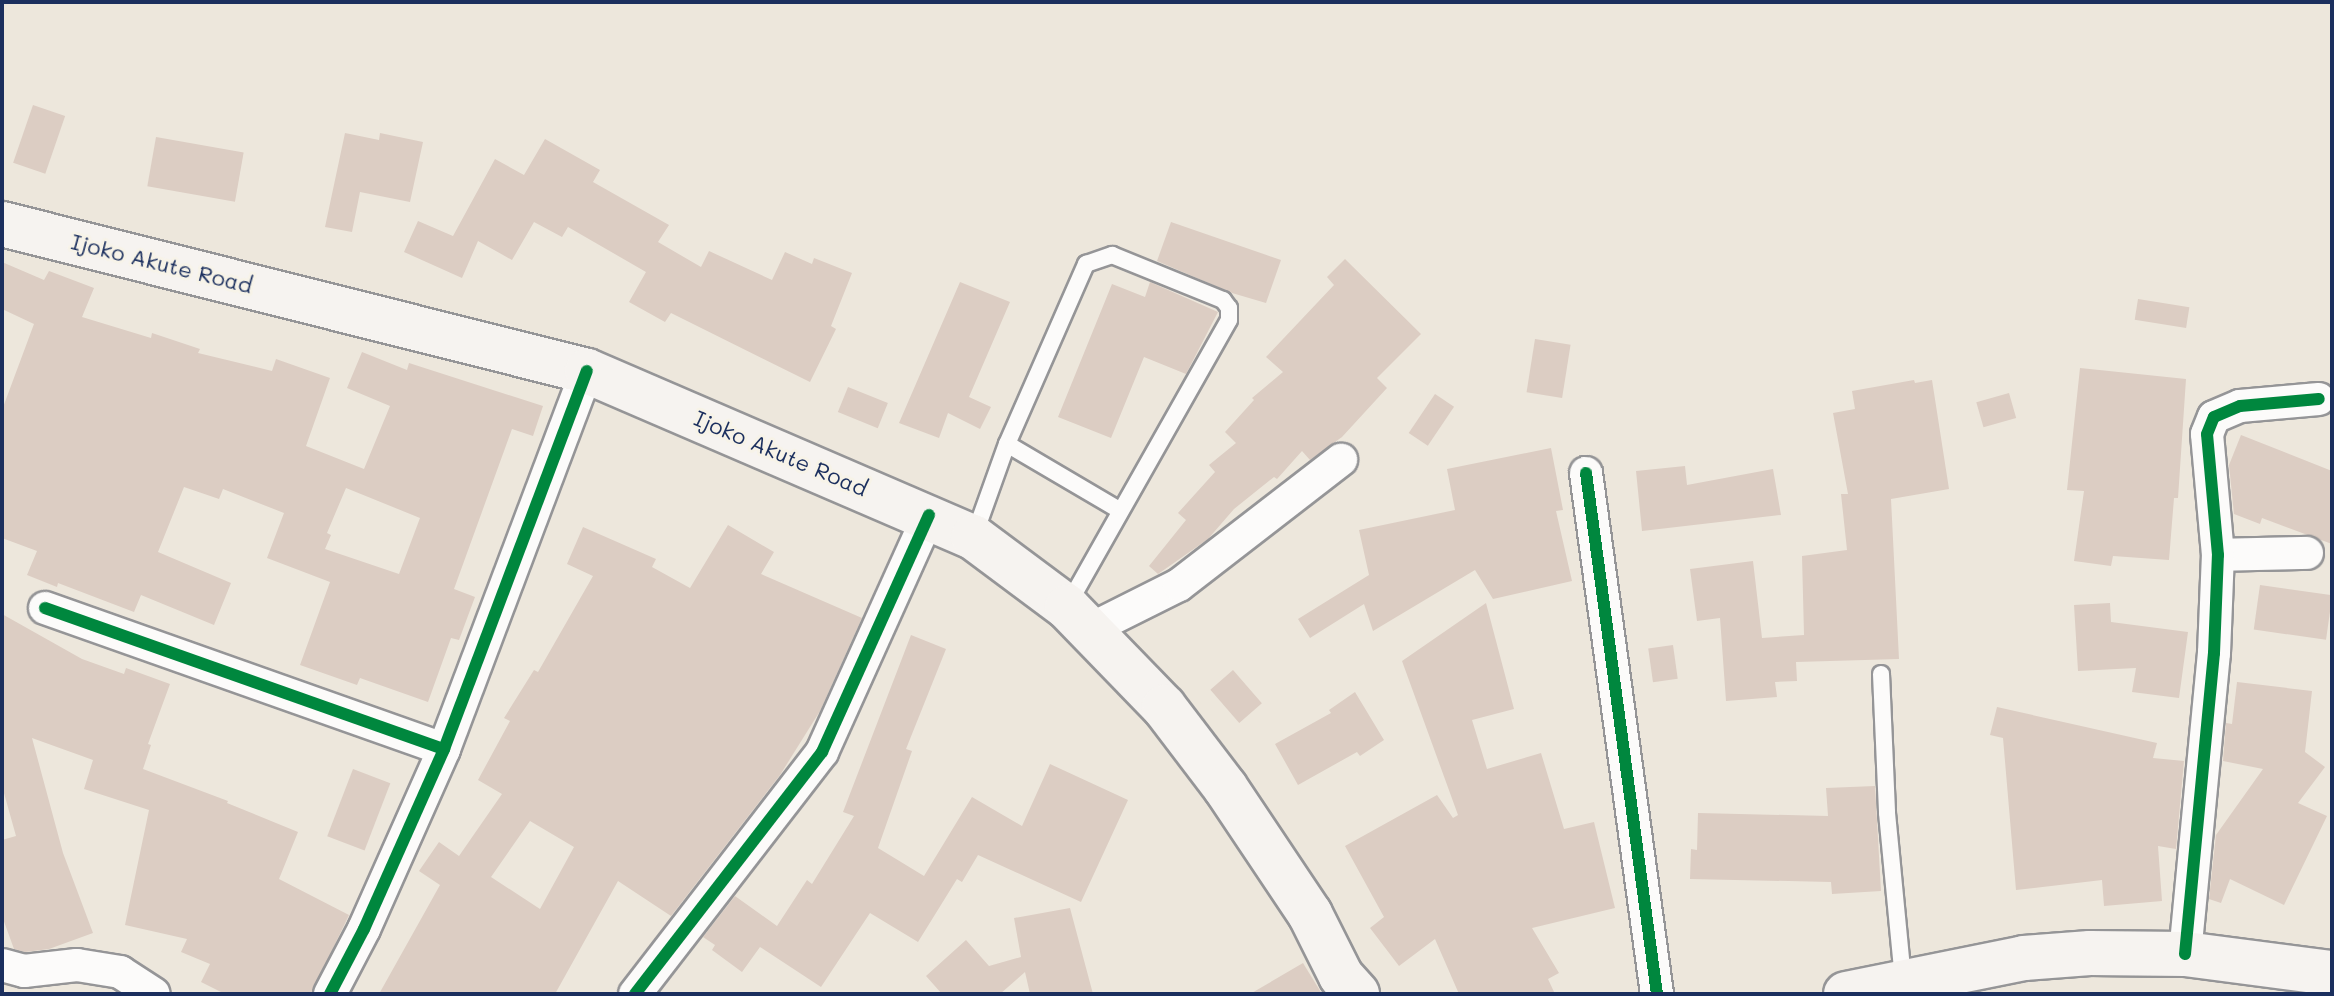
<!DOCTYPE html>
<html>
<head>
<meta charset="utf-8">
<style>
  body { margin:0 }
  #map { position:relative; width:2334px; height:996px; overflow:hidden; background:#ede7dc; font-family:Mali,sans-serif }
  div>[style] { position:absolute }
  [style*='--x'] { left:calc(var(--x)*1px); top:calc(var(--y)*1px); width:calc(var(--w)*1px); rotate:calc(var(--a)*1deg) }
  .building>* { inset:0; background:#dccdc3; transform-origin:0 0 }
  .roads { filter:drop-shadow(2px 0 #959597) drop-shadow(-2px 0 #959597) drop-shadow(0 2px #959597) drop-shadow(0 -2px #959597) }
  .lane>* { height:16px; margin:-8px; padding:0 8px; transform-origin:8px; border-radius:8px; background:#fcfbfa }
  .street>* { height:32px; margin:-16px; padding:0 16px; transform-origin:16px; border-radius:16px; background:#fcfbfa }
  .secondary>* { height:44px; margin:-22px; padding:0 22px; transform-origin:22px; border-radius:22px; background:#f6f3f0 }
  .cycleway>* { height:12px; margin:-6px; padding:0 6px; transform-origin:6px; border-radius:6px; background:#00873e }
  span { translate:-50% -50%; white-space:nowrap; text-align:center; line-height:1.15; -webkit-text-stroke:6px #f7f3e8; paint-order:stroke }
  .street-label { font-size:22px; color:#1b2f5e }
  .frame { position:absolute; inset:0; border:4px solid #1b2f5e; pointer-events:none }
</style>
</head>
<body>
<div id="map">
  <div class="building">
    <i style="left:33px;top:105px;width:34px;height:61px;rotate:19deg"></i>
    <i style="clip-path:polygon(345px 133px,379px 140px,380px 133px,423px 142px,410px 202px,360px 192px,352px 232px,325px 227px)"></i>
    <i style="left:156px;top:137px;width:89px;height:50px;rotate:10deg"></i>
    <i style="clip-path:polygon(545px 139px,600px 170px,593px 182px,669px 225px,658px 242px,701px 267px,709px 251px,772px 280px,785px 252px,812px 264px,814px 258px,852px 273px,831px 326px,836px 329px,810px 382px,671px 313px,665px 322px,629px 302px,646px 272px,568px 227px,562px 237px,534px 222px,512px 260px,478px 241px,462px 278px,404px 252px,418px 221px,453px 236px,495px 159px,524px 175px)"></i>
    <i style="clip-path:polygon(1171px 222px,1281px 260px,1266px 303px,1232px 293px,1157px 261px)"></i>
    <i style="clip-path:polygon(1345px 259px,1421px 334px,1377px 378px,1387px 388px,1342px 437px,1310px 460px,1302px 451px,1277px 479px,1274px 477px,1234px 509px,1208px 539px,1158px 574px,1149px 566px,1186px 520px,1178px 513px,1215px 472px,1209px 465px,1236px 443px,1225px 432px,1254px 400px,1252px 398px,1283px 372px,1266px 357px,1334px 285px,1327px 277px)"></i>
    <i style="clip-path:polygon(evenodd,2px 262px,44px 280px,49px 271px,94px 288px,82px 317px,151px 338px,152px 333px,200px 349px,198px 353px,272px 371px,276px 359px,330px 378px,306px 446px,364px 469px,390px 406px,347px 388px,362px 352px,407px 370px,409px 363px,543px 406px,533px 436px,512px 429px,454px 589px,475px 597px,459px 640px,451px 638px,428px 702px,360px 678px,357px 685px,300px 665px,330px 582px,267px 558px,284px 513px,223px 489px,219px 499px,184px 487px,158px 552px,231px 583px,214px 625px,141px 595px,134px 612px,58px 583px,57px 587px,27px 575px,37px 551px,2px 538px,2px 410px,34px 324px,2px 309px,2px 262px,346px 488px,420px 518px,399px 574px,325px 549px,331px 535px,327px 533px,346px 488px)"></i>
    <i style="clip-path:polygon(960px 282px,1010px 302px,969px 397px,991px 407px,980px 429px,948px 413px,939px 438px,899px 423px)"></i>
    <i style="clip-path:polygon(1150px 282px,1218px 312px,1186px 374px,1144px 357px,1111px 438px,1058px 417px,1112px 284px,1145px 297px)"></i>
    <i style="left:2138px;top:299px;width:52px;height:21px;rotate:9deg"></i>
    <i style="left:1535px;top:339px;width:36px;height:54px;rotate:9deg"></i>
    <i style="clip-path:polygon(2080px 368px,2186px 379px,2178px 498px,2174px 498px,2169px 560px,2113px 556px,2111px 566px,2074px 561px,2084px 491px,2067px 490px)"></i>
    <i style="clip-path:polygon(1914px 380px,1915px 383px,1932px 380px,1949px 489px,1891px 499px,1899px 659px,1796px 662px,1797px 681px,1775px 682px,1777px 697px,1726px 701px,1720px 618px,1697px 621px,1690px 569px,1753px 561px,1762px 638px,1804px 635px,1802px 556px,1847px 550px,1841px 494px,1848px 494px,1833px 413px,1855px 409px,1852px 391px)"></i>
    <i style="left:848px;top:387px;width:43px;height:27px;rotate:22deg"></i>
    <i style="left:2009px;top:393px;width:26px;height:34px;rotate:74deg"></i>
    <i style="left:1435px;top:394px;width:23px;height:47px;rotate:34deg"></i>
    <i style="clip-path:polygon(2241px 435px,2332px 471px,2332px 544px,2262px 518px,2260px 524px,2234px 514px,2229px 465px)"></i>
    <i style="clip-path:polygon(1551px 448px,1563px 510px,1556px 511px,1572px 581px,1493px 599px,1475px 570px,1373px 631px,1364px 604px,1310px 638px,1298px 619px,1369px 575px,1359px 530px,1455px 510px,1447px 469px)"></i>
    <i style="clip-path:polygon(1685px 466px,1687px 485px,1773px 469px,1781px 515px,1642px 531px,1636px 471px)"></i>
    <i style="clip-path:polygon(evenodd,728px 525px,774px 552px,761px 574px,862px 618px,820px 711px,780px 775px,671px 916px,618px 881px,555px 994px,379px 994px,440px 885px,419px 871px,439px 842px,459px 856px,502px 794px,478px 780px,510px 721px,504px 718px,534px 670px,538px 672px,593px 576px,567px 564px,583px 527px,656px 559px,652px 567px,690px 588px,728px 525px,530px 821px,574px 847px,540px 909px,491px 877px,530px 821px)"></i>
    <i style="left:2260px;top:585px;width:73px;height:45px;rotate:8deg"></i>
    <i style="clip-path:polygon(1486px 603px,1514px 709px,1472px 720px,1487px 769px,1541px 753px,1564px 829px,1594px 822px,1615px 908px,1532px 928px,1559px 973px,1548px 979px,1555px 994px,1459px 994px,1435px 939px,1399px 966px,1370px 928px,1384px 917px,1345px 846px,1437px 795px,1453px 818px,1458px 815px,1402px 661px)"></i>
    <i style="clip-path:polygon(2110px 603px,2111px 622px,2188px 632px,2179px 698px,2132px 692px,2136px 668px,2078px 671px,2074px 605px)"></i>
    <i style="clip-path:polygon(2px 614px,82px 659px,124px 674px,126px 668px,170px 684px,148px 744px,151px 745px,143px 769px,228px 801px,227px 803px,298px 832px,279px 879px,349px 915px,311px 994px,225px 994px,201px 982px,210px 964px,181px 952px,187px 939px,125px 925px,149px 810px,84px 789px,93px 760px,32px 738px,63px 853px,93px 933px,49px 949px,25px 952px,14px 949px,2px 916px,2px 840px,16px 836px,2px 786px)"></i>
    <i style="clip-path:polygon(911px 635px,946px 649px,906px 749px,912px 751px,878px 848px,924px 876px,972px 797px,1022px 826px,1050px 764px,1128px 800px,1081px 902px,978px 855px,962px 882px,957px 879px,918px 942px,870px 913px,821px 987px,760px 947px,742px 972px,712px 950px,715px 945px,703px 937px,735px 896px,777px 926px,807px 880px,812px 884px,854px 816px,843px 812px)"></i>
    <i style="left:1673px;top:645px;width:34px;height:25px;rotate:82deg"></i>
    <i style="left:1233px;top:670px;width:44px;height:30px;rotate:49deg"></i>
    <i style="clip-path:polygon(2237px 682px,2312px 691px,2305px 752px,2325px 767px,2298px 803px,2327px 816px,2284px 905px,2230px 879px,2221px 903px,2209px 899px,2216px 835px,2263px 769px,2223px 761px,2226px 723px,2232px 724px)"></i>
    <i style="clip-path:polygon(1355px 692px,1384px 740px,1360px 756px,1357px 752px,1298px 785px,1275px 744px,1331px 713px,1329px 710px)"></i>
    <i style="clip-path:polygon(1997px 707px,2157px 743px,2153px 758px,2184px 761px,2176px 849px,2158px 846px,2162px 901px,2104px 906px,2102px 880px,2016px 890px,2003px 738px,1990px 735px)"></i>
    <i style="left:353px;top:769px;width:40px;height:72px;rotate:21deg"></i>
    <i style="clip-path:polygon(1875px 786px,1881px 891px,1832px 894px,1831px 882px,1690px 879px,1691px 849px,1697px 850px,1698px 813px,1828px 816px,1826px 788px)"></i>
    <i style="clip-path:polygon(1070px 908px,1093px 994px,1030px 994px,1025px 972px,1000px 994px,942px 994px,926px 976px,966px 940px,989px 966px,1021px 957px,1014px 918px)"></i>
    <i style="clip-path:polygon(1303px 963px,1322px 994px,1250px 994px)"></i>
  </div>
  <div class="roads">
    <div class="lane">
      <i style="--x:1007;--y:444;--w:130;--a:30.5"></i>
      <i style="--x:974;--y:536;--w:98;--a:-70.3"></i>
      <i style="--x:1007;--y:444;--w:197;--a:-66.3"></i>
      <i style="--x:1086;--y:264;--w:28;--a:-19"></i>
      <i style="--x:1112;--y:255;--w:120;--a:22.1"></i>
      <i style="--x:1223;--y:300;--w:10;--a:53"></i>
      <i style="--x:1229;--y:308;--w:12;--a:90"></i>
      <i style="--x:1229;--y:320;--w:329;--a:119.5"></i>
      <i style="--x:1881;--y:674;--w:139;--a:87.5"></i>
      <i style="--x:1887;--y:813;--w:167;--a:84.5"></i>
    </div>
    <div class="street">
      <i style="--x:1586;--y:473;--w:526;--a:82.24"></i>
      <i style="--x:2218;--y:555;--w:89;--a:-1.3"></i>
      <i style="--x:45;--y:608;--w:423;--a:19.5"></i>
      <i style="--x:1091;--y:629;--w:98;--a:-26.6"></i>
      <i style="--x:1179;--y:585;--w:205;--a:-37.7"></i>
      <i style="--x:2185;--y:954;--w:302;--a:-84.5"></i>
      <i style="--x:2214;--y:653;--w:98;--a:-87.7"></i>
      <i style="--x:2218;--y:555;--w:121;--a:-95.2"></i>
      <i style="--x:2207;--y:434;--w:18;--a:-68"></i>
      <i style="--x:2214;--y:417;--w:28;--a:-23"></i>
      <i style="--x:2240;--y:406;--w:79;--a:-5.1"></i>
      <i style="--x:2;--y:965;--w:23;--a:15"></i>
      <i style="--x:24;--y:971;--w:53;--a:-6.5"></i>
      <i style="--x:77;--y:965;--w:44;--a:9.2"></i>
      <i style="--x:120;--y:972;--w:40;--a:32.9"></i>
      <i style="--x:330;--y:994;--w:73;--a:-62.4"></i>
      <i style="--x:364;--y:929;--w:197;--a:-66"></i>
      <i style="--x:444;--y:749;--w:404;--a:-69.3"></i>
      <i style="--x:635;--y:994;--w:306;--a:-52.3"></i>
      <i style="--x:822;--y:752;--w:260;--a:-65.7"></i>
    </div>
    <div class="secondary">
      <i style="--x:2;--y:224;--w:603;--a:14.11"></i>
      <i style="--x:587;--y:371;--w:420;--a:23.3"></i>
      <i style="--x:973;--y:537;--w:117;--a:36.7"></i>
      <i style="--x:1067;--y:607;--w:139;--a:45.9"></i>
      <i style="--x:1164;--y:707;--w:101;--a:52.7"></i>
      <i style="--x:1225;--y:787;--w:153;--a:56.2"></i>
      <i style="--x:1310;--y:914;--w:69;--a:63.4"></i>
      <i style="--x:1341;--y:976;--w:24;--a:48"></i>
      <i style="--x:1846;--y:994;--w:182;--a:-11.4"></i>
      <i style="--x:2024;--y:958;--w:66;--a:-4.3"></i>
      <i style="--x:2090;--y:953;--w:95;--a:0.6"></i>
      <i style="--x:2185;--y:954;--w:148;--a:7.4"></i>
    </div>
  </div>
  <div class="cycleway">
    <i style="--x:1586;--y:473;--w:526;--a:82.24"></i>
    <i style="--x:45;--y:608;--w:423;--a:19.5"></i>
    <i style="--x:2185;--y:954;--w:302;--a:-84.5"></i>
    <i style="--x:2214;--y:653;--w:98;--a:-87.7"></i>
    <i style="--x:2218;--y:555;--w:121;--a:-95.2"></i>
    <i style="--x:2207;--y:434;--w:18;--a:-68"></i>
    <i style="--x:2214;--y:417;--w:28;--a:-23"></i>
    <i style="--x:2240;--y:406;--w:79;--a:-5.1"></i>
    <i style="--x:330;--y:994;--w:73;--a:-62.4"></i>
    <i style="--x:364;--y:929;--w:197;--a:-66"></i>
    <i style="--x:444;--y:749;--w:404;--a:-69.3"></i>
    <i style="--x:635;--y:994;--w:306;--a:-52.3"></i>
    <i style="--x:822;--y:752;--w:260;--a:-65.7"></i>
  </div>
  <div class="street-label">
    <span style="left:162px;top:263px;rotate:14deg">Ijoko Akute Road</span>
    <span style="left:781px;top:453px;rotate:23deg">Ijoko Akute Road</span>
  </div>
  <div class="frame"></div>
</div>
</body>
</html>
